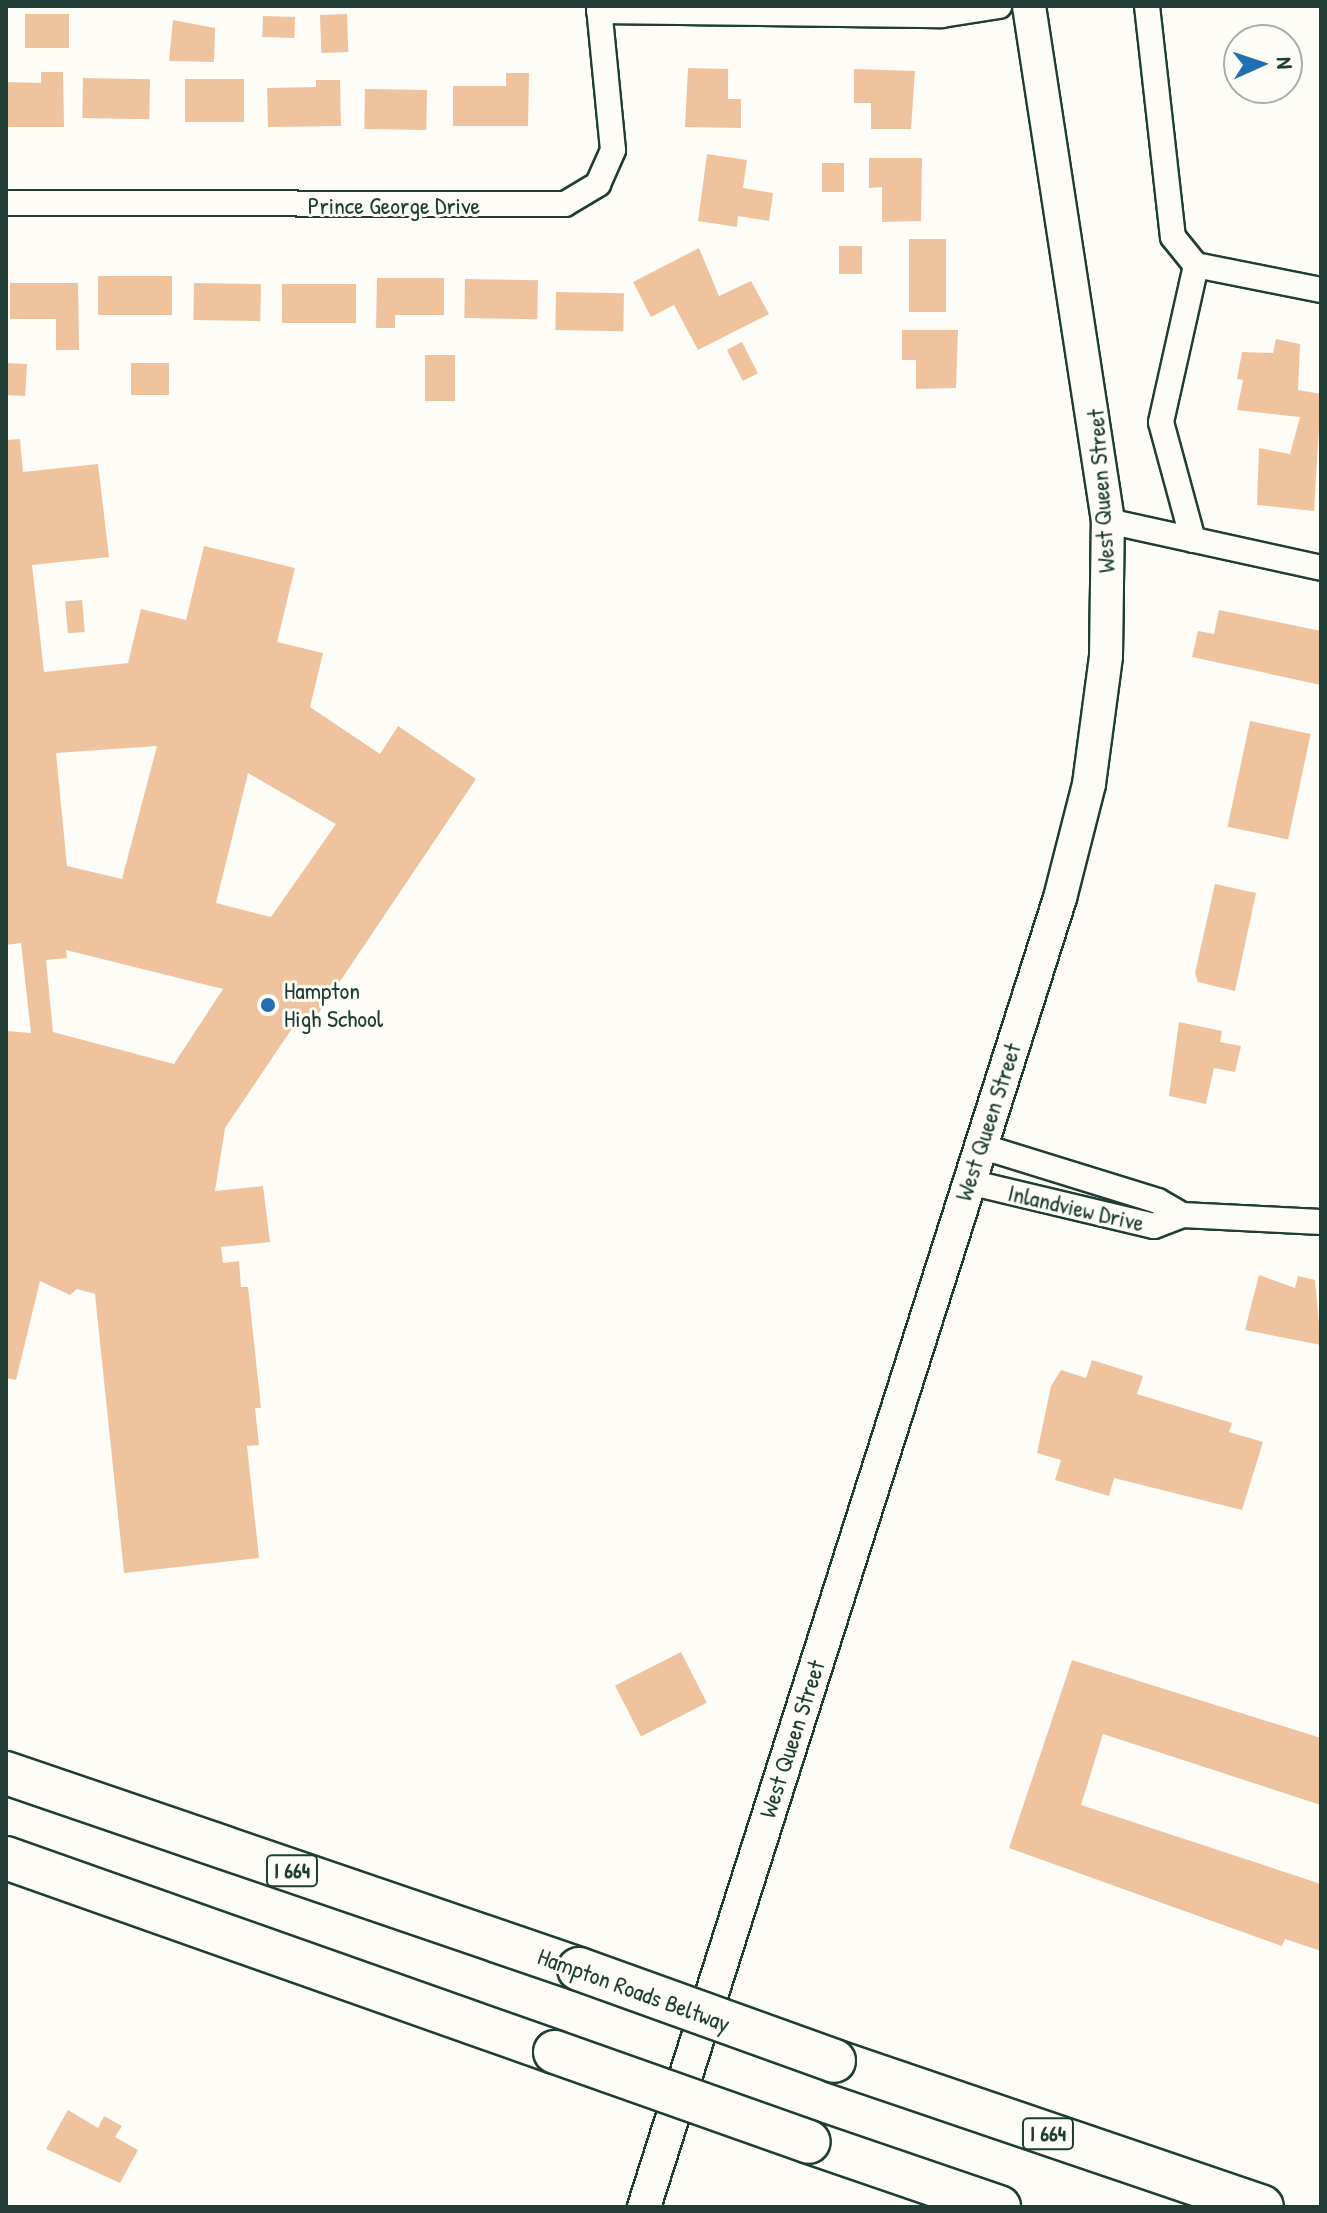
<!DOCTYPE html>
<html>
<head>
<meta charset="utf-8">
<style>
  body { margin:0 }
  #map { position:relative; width:1327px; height:2213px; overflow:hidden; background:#fdfcf7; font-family:"Patrick Hand",sans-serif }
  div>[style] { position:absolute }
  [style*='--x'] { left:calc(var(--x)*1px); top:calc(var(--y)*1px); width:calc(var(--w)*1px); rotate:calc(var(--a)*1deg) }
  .building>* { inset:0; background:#f0c39f; transform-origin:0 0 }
  .roads { filter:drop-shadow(2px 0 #1f3d34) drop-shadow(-2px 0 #1f3d34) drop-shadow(0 2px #1f3d34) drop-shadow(0 -2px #1f3d34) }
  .minor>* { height:24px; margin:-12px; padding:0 12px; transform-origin:12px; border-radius:12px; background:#fdfcf7 }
  .secondary>* { height:32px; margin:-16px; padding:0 16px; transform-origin:16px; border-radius:16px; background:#fdfcf7 }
  .motorway>* { height:42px; margin:-21px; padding:0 21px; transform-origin:21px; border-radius:21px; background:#fdfcf7 }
  .bridges { filter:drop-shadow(2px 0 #1f3d34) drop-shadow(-2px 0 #1f3d34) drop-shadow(0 2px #1f3d34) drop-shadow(0 -2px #1f3d34) }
  .motorway-bridge>* { height:42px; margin:-21px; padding:0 21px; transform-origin:21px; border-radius:21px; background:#fdfcf7 }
  .dots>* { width:22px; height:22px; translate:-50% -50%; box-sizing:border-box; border:4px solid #fdfcf7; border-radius:50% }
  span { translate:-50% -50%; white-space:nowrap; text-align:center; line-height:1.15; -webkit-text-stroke:6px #fdfcf7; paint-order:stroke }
  .shield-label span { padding:2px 6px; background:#fdfcf7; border:2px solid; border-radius:6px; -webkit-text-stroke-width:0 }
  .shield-label { font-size:22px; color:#1f3d34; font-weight:700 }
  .street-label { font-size:24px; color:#1f3d34 }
  .poi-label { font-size:24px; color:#1f3d34 }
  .left { translate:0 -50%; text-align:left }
  .frame { position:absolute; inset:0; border:8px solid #1f3d34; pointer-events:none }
  .north { position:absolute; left:1223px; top:24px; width:80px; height:80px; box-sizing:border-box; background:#fdfcf7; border:2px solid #a4b0a9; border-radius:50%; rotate:87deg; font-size:22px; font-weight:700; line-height:32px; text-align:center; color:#1f3d34 }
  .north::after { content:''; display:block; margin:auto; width:28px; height:36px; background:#1f6fb2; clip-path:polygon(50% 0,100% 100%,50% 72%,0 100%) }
</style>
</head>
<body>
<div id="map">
  <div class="building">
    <i style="left:25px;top:14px;width:44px;height:34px"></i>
    <i style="left:347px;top:14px;width:38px;height:27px;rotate:88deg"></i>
    <i style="left:263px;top:16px;width:32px;height:21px;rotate:2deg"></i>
    <i style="clip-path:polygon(173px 20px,215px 28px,214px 62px,169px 61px)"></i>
    <i style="clip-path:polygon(688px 68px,728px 69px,728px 99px,741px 99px,741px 128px,685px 127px)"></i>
    <i style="clip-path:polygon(854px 69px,915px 71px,911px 129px,871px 129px,871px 103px,854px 103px)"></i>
    <i style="clip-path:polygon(41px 72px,63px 72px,64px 127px,6px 127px,6px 82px,41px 83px)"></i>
    <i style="clip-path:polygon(506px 73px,529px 73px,528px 126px,453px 126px,453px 86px,506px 86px)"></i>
    <i style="left:83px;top:78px;width:67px;height:40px;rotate:1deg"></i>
    <i style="left:244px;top:79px;width:43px;height:59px;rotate:90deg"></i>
    <i style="clip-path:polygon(316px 80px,340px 80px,341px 126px,268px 127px,267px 88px,316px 87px)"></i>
    <i style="left:365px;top:89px;width:62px;height:40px;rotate:1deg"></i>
    <i style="clip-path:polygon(707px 154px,747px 160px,743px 188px,773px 193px,769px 221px,738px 216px,737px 227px,698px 221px)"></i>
    <i style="clip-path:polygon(869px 158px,922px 158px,921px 221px,882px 222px,882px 187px,869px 188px)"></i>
    <i style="left:822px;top:163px;width:22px;height:29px"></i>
    <i style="left:946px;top:239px;width:73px;height:37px;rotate:90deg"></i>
    <i style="left:839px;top:246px;width:23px;height:28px"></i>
    <i style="clip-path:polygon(699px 248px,719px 296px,751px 281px,769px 314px,698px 350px,674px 305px,651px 317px,633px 282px)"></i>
    <i style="left:98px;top:276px;width:74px;height:39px"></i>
    <i style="clip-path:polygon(377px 278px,444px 278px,444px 315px,395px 315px,395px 328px,376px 328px)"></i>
    <i style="left:465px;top:279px;width:73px;height:39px;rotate:1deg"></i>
    <i style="clip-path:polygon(10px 283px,78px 283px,79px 350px,56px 350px,56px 319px,10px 319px)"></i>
    <i style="left:194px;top:283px;width:67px;height:37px;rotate:1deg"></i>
    <i style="left:282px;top:284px;width:74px;height:39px"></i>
    <i style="left:556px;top:292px;width:68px;height:38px;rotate:1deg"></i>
    <i style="clip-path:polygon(902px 330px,958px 330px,956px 388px,916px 389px,916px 360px,902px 360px)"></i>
    <i style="clip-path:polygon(1276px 339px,1300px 344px,1298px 390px,1321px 394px,1314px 511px,1257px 505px,1259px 448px,1290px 454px,1300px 417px,1237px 410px,1243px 380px,1237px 379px,1242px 352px,1273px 353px)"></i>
    <i style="left:742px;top:342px;width:35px;height:17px;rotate:63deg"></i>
    <i style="left:425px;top:355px;width:30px;height:46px"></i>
    <i style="left:6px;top:363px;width:21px;height:32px;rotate:3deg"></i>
    <i style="left:131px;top:363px;width:38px;height:32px"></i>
    <i style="clip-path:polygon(evenodd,20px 439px,23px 472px,98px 464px,109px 557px,32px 565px,44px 672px,128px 663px,141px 609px,186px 620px,204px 546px,295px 568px,277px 642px,323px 653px,310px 707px,380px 754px,398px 726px,476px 779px,308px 1029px,297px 1021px,225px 1128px,215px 1191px,263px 1186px,270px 1242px,221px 1247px,223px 1263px,239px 1261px,241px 1287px,248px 1287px,261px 1408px,255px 1408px,259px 1445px,247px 1446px,259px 1558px,124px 1573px,95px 1294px,77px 1289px,70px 1295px,40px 1281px,16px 1380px,6px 1378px,6px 1031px,31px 1033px,21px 943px,6px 945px,6px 440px,20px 439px,157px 746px,122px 879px,67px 866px,56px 753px,157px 746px,20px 439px,248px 773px,336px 824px,271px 917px,216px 903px,248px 773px,20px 439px,66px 950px,223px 989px,174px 1064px,53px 1032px,46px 960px,67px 958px,66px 950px)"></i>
    <i style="left:82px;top:600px;width:32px;height:17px;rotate:85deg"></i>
    <i style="clip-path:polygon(1219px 610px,1321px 631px,1321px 685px,1192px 657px,1198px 631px,1214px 634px)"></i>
    <i style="left:1250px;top:721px;width:62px;height:108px;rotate:12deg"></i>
    <i style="clip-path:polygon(1215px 884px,1256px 893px,1235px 991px,1198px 982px,1195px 973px)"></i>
    <i style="clip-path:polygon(1179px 1022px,1222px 1031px,1220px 1042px,1241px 1046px,1235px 1072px,1214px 1068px,1206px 1104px,1169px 1096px)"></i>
    <i style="clip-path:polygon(1259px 1275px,1295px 1288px,1298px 1276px,1315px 1280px,1321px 1345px,1245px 1330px)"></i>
    <i style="clip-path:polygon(1092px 1360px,1143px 1376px,1137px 1394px,1232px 1423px,1229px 1432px,1263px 1442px,1242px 1510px,1114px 1478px,1109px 1496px,1055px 1480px,1061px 1460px,1037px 1453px,1051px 1386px,1061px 1370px,1086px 1378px)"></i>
    <i style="left:681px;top:1652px;width:57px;height:74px;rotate:63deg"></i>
    <i style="clip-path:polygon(1072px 1660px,1321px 1738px,1321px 1805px,1103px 1734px,1081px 1805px,1321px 1884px,1321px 1951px,1285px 1939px,1282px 1946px,1009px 1848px)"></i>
    <i style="clip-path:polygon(68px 2110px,98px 2128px,104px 2116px,122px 2126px,115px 2137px,138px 2150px,120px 2183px,46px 2149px)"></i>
  </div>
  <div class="roads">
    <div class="minor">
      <i style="--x:1147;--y:6;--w:232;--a:83.6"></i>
      <i style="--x:1173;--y:237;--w:36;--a:51"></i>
      <i style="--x:1196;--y:265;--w:127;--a:11.3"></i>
      <i style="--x:599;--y:11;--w:343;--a:0.7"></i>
      <i style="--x:942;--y:15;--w:58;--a:-9"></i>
      <i style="--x:6;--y:203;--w:559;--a:0.1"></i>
      <i style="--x:565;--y:204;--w:39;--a:-31"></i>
      <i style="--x:598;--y:184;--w:37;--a:-66"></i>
      <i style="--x:613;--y:150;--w:145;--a:-95.6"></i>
      <i style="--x:1108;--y:521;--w:218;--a:12.4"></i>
      <i style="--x:1193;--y:540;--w:122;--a:-105.2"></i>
      <i style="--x:1161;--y:422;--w:161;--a:-77.4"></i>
      <i style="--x:969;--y:1182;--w:190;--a:13.4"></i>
      <i style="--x:1154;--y:1226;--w:30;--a:-21"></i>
      <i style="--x:1182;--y:1215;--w:28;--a:-150"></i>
      <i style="--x:1158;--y:1201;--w:186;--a:-162.8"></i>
      <i style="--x:1182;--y:1215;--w:139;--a:2.9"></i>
    </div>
    <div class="secondary">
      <i style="--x:644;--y:2207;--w:1374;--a:-72.37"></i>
      <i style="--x:1060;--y:898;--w:118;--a:-75.7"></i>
      <i style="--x:1089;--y:784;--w:129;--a:-82.4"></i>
      <i style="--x:1106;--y:656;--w:135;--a:-89.2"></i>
      <i style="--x:1108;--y:521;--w:521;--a:-98.72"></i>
    </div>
    <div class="motorway">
      <i style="--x:6;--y:1773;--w:606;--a:18.88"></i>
      <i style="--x:6;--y:1858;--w:582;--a:19.46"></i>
      <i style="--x:834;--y:2061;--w:452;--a:18.8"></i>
      <i style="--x:809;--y:2142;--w:201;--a:18.9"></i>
    </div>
  </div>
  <div class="bridges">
    <div class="motorway-bridge">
      <i style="--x:579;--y:1969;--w:271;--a:19.8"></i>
      <i style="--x:555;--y:2052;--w:269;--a:19.5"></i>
    </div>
  </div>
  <div class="dots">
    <i style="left:268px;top:1005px;background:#1f6fb2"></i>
  </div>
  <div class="shield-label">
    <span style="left:292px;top:1871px">I 664</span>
    <span style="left:1048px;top:2134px">I 664</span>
  </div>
  <div class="street-label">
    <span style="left:394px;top:206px">Prince George Drive</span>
    <span style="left:1101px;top:491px;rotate:-94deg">West Queen Street</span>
    <span style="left:988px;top:1122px;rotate:-72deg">West Queen Street</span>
    <span style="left:1076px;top:1208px;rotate:13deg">Inlandview Drive</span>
    <span style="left:792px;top:1739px;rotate:-72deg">West Queen Street</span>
    <span style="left:634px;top:1990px;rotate:20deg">Hampton Roads Beltway</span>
  </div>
  <div class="poi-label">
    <span class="left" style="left:284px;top:1005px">Hampton<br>High School</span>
  </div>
  <div class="frame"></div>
  <div class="north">N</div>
</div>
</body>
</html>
